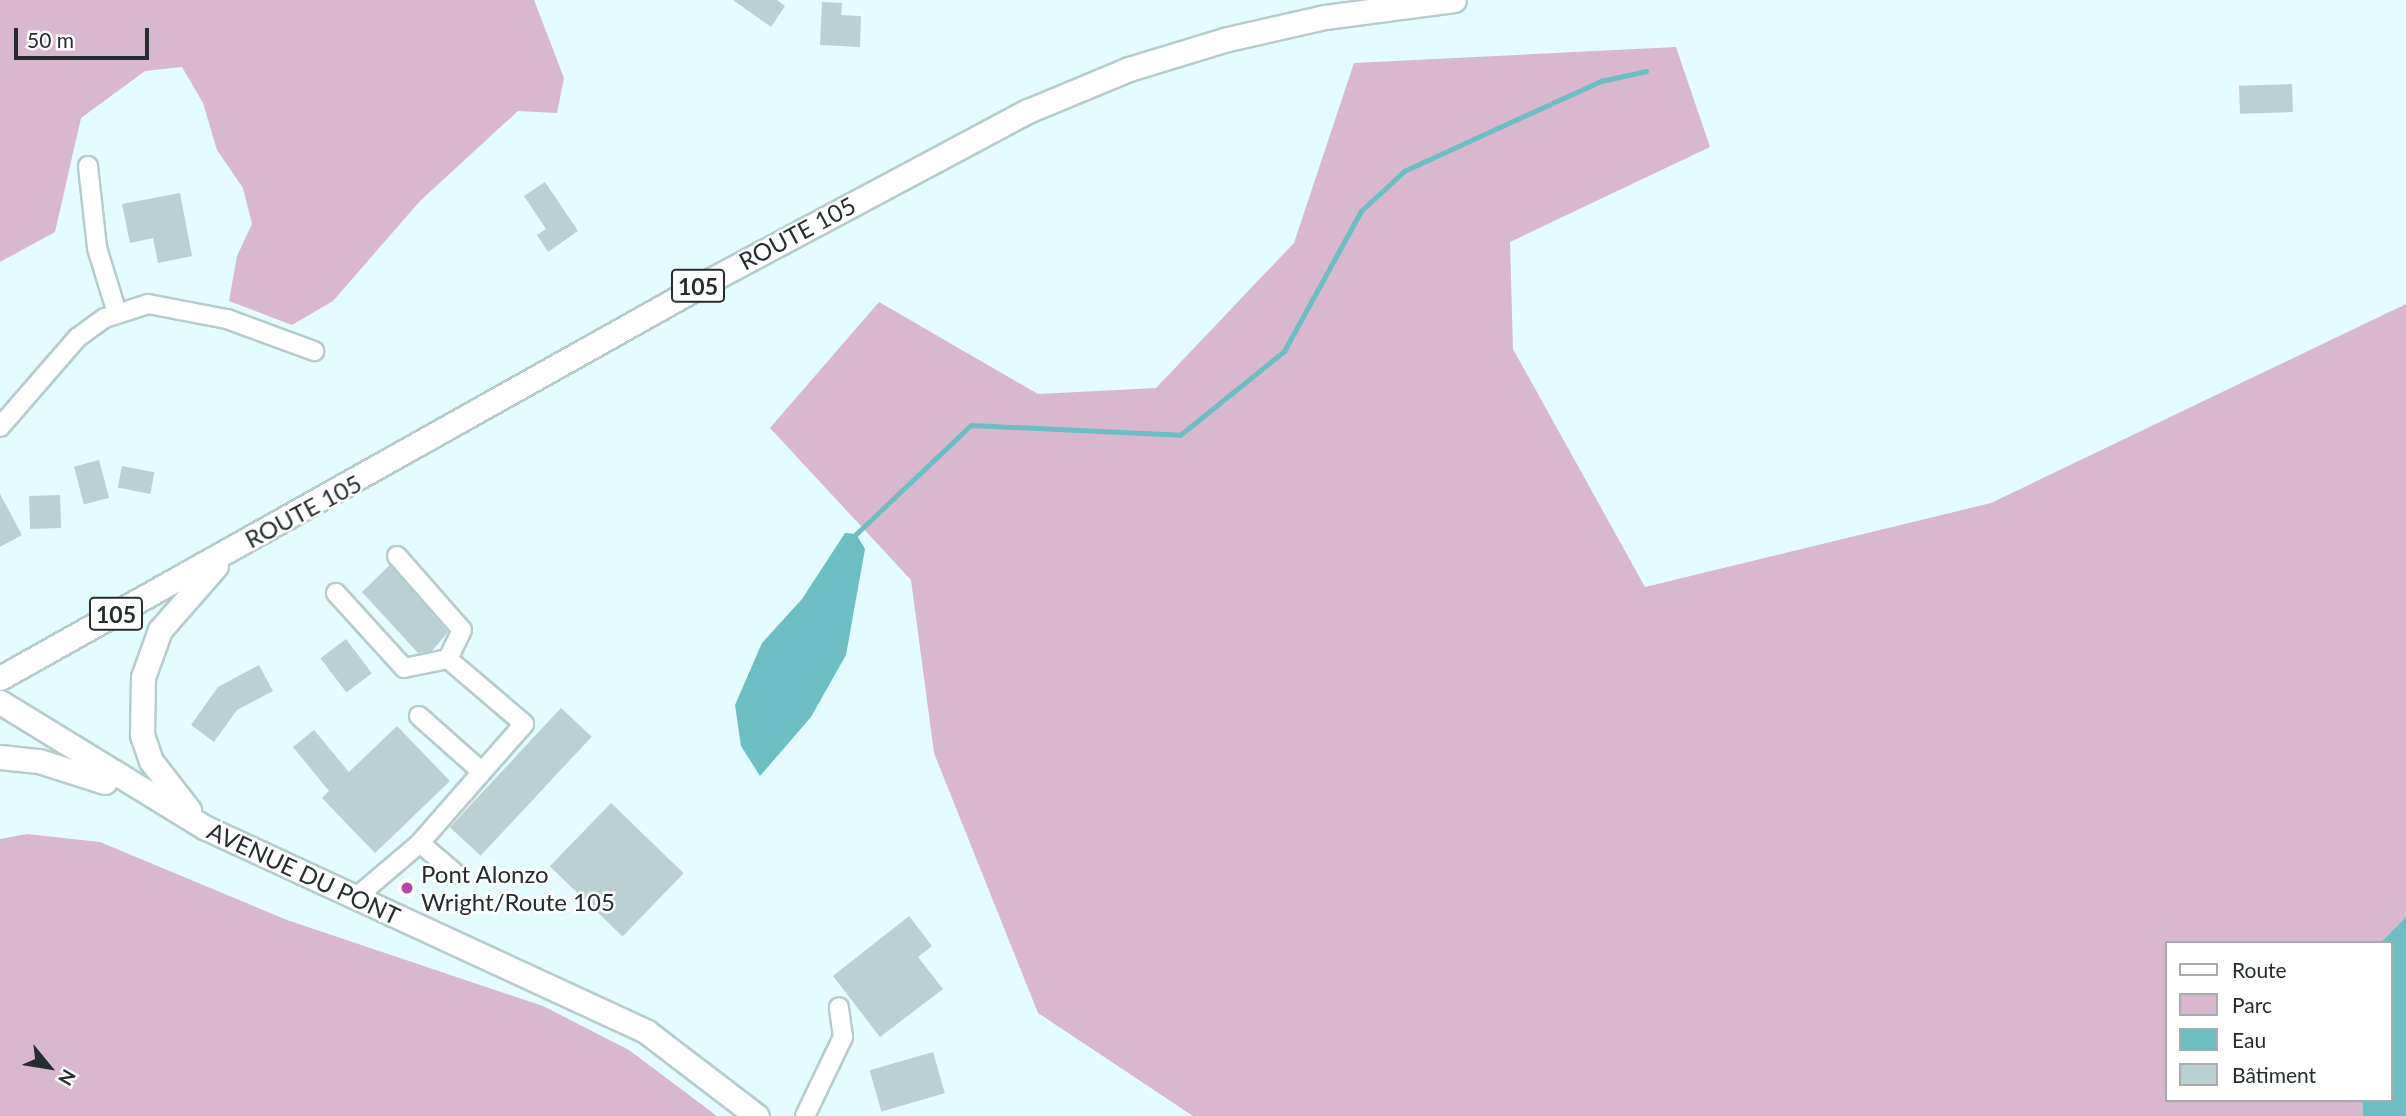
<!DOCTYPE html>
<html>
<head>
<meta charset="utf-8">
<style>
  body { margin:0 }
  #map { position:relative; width:2406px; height:1116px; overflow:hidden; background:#e4fcfd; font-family:Lato,sans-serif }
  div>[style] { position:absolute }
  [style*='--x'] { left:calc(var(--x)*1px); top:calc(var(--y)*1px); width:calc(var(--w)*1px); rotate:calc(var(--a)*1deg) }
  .green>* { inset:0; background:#d8b7cf }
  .water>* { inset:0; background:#6dbec3 }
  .stream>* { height:5px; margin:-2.5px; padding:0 2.5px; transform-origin:2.5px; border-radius:2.5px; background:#6dbec3 }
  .building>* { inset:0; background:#bad0d2; transform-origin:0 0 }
  .roads { filter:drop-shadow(2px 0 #b5cbcc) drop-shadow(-2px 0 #b5cbcc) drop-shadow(0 2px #b5cbcc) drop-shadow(0 -2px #b5cbcc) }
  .minor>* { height:18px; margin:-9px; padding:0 9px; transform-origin:9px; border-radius:9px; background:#fff }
  .major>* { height:23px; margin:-11.5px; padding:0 11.5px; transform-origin:11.5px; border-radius:11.5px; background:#fff }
  .dots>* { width:19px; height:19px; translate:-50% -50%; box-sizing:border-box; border:4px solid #fff; border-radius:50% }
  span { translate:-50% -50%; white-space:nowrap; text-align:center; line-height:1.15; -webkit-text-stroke:5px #fff; paint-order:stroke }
  .shield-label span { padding:2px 5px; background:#fff; border:2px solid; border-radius:5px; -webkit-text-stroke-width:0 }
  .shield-label { font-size:23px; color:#252d2e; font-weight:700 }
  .street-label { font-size:24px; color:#252d2e }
  .poi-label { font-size:24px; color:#252d2e }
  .left { translate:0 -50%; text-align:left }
  .legend { position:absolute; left:2165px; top:941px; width:228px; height:161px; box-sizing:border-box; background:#fff; border:2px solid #a8abab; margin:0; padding:9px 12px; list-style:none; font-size:21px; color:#252d2e }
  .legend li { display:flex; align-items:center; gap:14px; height:35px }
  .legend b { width:35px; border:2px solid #a8abab }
  .north { position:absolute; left:14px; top:1032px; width:70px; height:70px; -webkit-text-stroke:5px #fff; paint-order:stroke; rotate:120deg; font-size:19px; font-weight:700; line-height:28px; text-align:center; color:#252d2e }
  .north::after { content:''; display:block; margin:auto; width:24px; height:32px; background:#252d2e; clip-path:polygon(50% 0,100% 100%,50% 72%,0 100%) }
  .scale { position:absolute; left:14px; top:28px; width:135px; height:32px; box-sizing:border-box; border:4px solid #252d2e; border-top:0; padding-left:9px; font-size:21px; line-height:24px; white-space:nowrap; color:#252d2e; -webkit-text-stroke:5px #fff; paint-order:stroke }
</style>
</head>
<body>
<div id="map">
  <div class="green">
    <i style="clip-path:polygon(0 0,534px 0,564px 78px,557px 113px,518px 111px,420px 201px,333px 301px,292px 325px,229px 301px,237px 256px,252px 224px,243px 188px,217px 150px,203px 103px,182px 67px,145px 71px,81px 118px,55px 232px,0 262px)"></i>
    <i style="clip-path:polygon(1676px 47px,1710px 147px,1510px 242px,1513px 349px,1645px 587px,1991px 503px,2406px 304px,2406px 917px,2380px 943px,2166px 943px,2166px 1100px,2362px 1100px,2363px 1116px,1193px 1116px,1038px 1013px,934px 753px,911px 580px,770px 428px,879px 302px,1038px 394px,1156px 388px,1294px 243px,1354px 63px)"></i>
    <i style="clip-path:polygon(27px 834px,100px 842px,287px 920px,543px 1006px,629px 1050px,717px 1116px,0 1116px,0 839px)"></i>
  </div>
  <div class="water">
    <i style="clip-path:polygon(845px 533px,856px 534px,865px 549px,846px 655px,811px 717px,760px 776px,741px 746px,735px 705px,762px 643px,802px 599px)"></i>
    <i style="clip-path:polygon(2406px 917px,2406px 1116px,2363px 1116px,2362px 1100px,2390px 1100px,2390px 943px,2380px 943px)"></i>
  </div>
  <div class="stream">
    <i style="--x:856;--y:534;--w:158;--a:-43.5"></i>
    <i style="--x:971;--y:425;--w:209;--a:2.7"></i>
    <i style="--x:1180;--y:435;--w:134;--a:-38.9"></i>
    <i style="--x:1284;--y:351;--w:160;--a:-61.2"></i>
    <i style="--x:1361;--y:211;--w:59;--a:-42.9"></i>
    <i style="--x:1404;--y:171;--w:217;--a:-24.6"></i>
    <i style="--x:1601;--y:81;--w:46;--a:-12.5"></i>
  </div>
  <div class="building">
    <i style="clip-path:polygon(733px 0,777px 0,785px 6px,771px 27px)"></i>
    <i style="clip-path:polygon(822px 2px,842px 3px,841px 15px,861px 16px,860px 47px,820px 45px)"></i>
    <i style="left:2292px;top:84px;width:28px;height:53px;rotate:88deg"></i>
    <i style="clip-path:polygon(545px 182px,578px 231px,548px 252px,537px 235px,546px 229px,524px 196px)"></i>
    <i style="clip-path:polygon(180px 193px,192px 256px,158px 263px,153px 238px,130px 243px,122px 204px)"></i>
    <i style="left:99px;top:460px;width:39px;height:26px;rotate:75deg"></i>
    <i style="left:122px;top:466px;width:33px;height:22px;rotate:11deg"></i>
    <i style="clip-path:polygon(0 494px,22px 535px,0 547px)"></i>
    <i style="left:60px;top:495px;width:33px;height:31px;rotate:88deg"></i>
    <i style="clip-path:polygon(390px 565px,448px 632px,432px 651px,418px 653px,362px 592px)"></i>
    <i style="left:346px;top:639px;width:43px;height:32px;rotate:53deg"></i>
    <i style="clip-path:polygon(259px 665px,273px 691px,237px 710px,214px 742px,191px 725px,218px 687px)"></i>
    <i style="left:561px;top:708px;width:42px;height:163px;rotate:43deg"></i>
    <i style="clip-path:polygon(397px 726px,450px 781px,375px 853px,322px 798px,329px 791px,293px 747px,314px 730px,349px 772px)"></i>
    <i style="left:611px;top:803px;width:101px;height:88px;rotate:44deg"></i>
    <i style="clip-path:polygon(909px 916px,932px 946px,918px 957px,943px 989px,880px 1037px,833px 976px)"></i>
    <i style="left:933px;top:1052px;width:43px;height:66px;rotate:74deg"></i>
  </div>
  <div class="roads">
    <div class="minor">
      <i style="--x:88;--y:166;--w:82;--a:83.7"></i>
      <i style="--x:97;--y:248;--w:68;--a:72.9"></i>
      <i style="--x:0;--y:427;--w:118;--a:-49.1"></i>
      <i style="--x:77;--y:338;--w:34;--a:-36"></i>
      <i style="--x:105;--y:318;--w:45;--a:-18"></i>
      <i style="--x:148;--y:304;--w:80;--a:10.8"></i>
      <i style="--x:227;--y:319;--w:93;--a:20.2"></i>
      <i style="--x:397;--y:556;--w:98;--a:48.7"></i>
      <i style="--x:462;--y:630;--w:32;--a:116"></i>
      <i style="--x:336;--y:593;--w:101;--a:47.8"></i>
      <i style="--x:404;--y:668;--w:45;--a:-11.6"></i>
      <i style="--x:448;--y:659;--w:100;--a:40.5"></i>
      <i style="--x:524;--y:724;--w:158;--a:131.2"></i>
      <i style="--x:420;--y:843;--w:87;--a:139.7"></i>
      <i style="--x:419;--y:716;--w:84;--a:41.6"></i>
      <i style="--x:420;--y:843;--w:48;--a:40.7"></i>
      <i style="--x:805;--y:1116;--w:88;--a:-64.3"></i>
      <i style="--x:843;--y:1037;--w:30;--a:-98"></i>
    </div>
    <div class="major">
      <i style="--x:0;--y:678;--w:798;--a:-29.26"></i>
      <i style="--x:696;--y:288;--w:376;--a:-28.1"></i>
      <i style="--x:1028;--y:111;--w:109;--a:-22.6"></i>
      <i style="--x:1129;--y:69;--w:103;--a:-16.9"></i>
      <i style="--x:1228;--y:39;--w:99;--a:-12.8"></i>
      <i style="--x:1325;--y:17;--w:130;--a:-7.5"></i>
      <i style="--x:0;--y:702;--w:241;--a:31.5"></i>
      <i style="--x:206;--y:828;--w:486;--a:24.8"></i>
      <i style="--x:647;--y:1032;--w:138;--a:37.4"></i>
      <i style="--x:0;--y:757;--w:39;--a:6"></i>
      <i style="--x:39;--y:761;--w:69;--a:17.7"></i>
      <i style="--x:189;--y:810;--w:62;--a:-127.8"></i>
      <i style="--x:151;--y:761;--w:28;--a:-109"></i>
      <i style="--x:142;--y:735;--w:58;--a:-89"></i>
      <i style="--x:143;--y:677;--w:50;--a:-70.1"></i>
      <i style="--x:160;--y:630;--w:85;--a:-48.8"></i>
    </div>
  </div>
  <div class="dots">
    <i style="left:407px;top:888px;background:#b746a2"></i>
  </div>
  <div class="shield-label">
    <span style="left:698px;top:286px">105</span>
    <span style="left:116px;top:614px">105</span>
  </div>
  <div class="street-label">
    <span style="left:797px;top:233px;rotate:-28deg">ROUTE 105</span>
    <span style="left:303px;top:511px;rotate:-28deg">ROUTE 105</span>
    <span style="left:304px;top:873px;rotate:25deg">AVENUE DU PONT</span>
  </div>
  <div class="poi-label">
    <span class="left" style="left:421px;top:888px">Pont Alonzo<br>Wright/Route 105</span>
  </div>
  <ul class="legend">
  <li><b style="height:9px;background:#fff"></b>Route</li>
  <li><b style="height:19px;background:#d8b7cf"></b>Parc</li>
  <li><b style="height:19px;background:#6dbec3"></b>Eau</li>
  <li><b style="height:19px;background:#bad0d2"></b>Bâtiment</li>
  </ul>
  <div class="north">N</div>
  <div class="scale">50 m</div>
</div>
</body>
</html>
